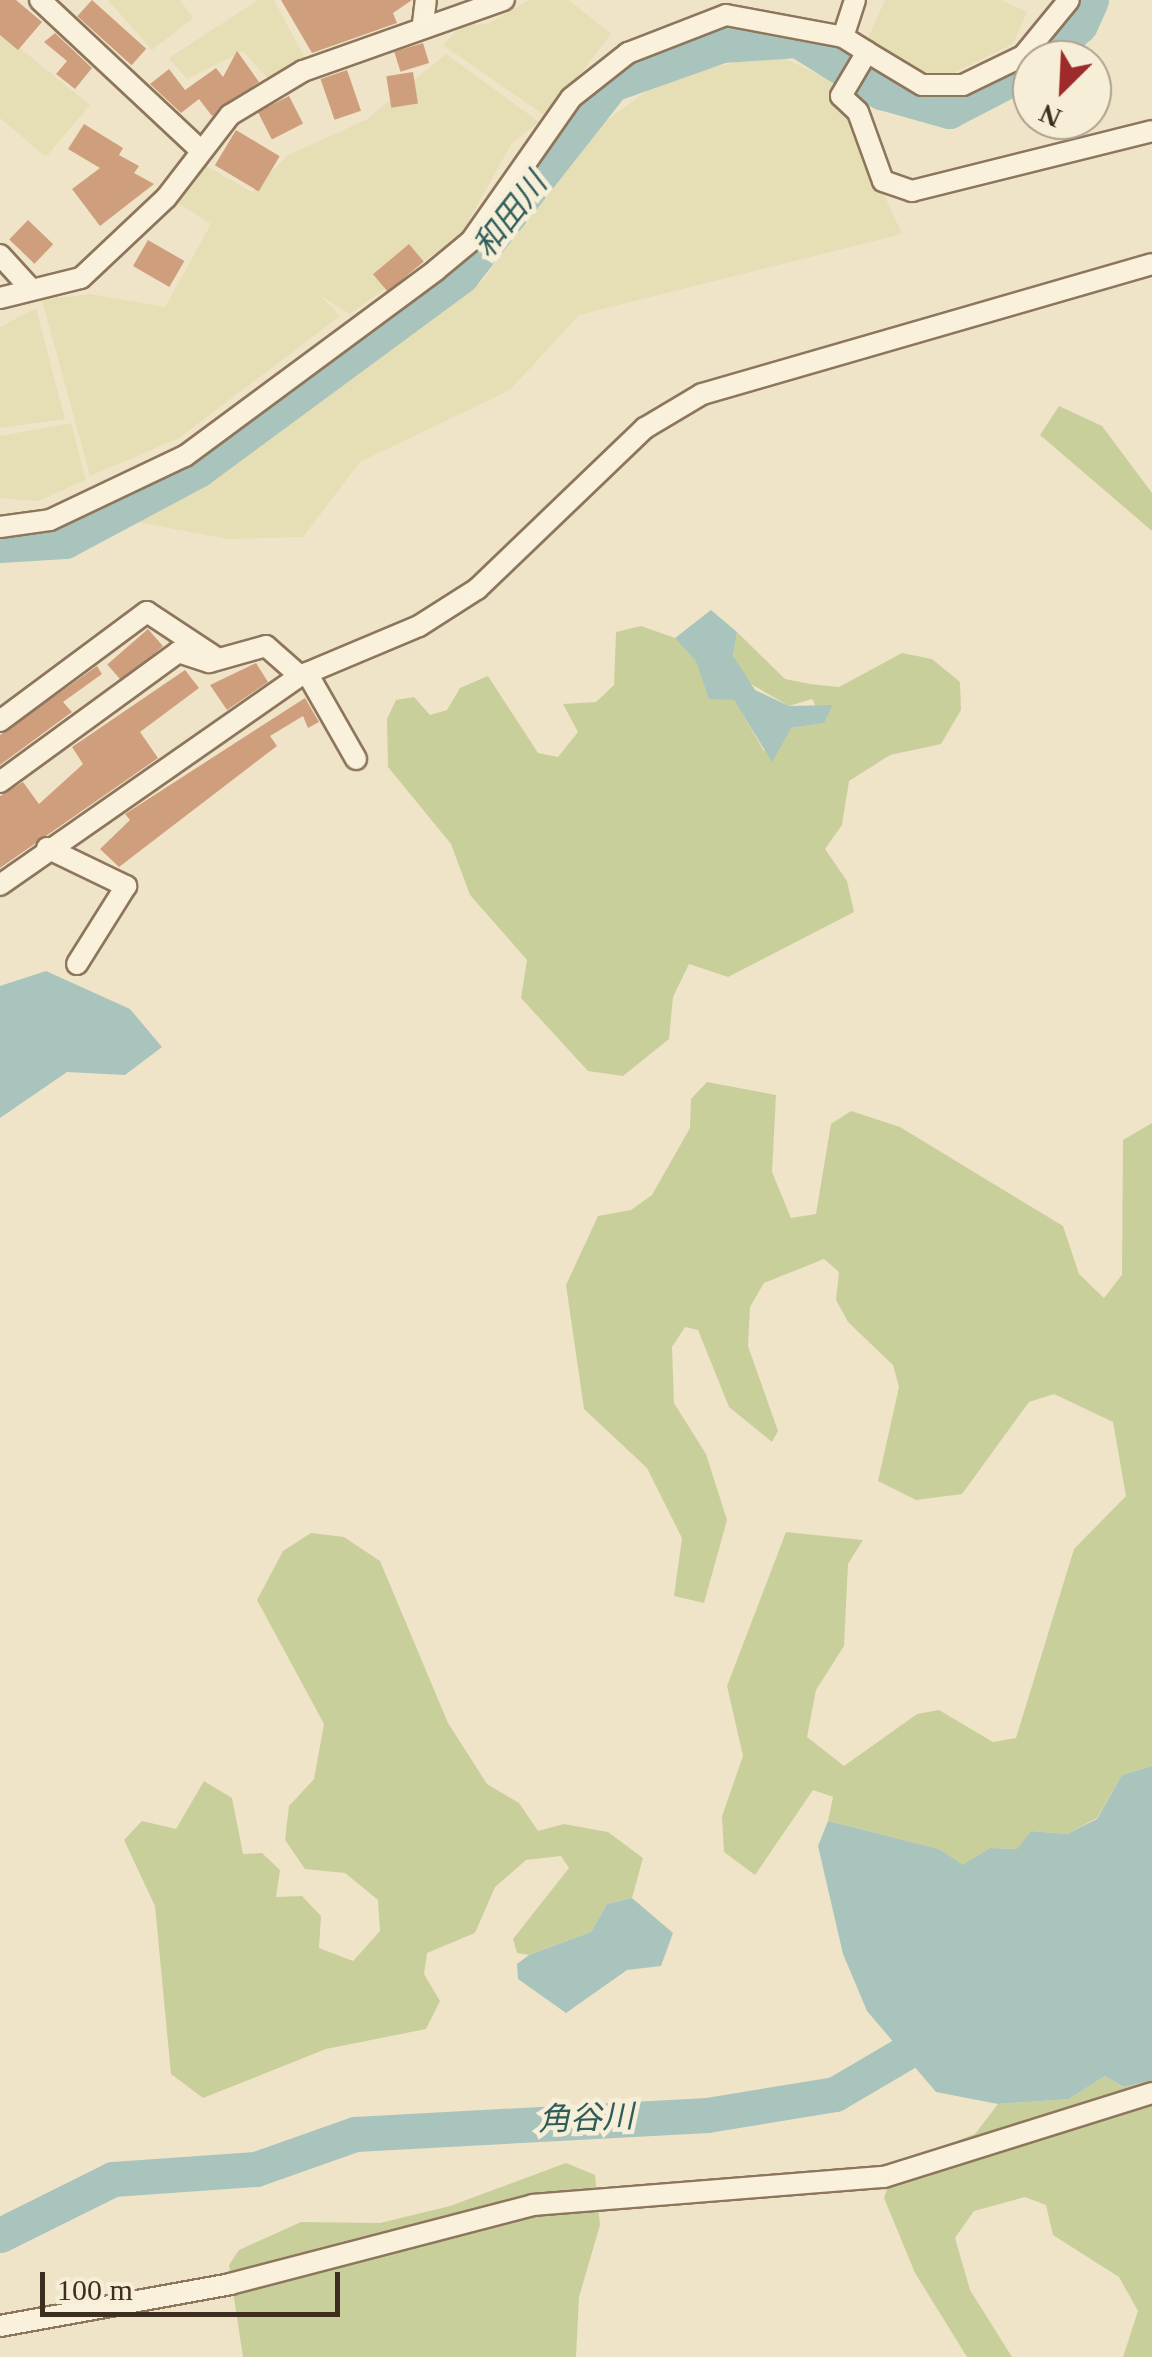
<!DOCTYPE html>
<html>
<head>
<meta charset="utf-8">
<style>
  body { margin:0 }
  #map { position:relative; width:1152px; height:2357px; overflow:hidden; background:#f0e4c8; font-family:"Times New Roman","Noto Sans JP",serif }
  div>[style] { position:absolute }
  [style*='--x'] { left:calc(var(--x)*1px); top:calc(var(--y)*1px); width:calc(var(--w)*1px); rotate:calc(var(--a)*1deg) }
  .farmland>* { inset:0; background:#e6deb5 }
  .green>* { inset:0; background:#c9cf9b }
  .water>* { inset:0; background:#a9c4bc }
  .river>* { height:35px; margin:-17.5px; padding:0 17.5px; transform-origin:17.5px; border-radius:17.5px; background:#a9c4bc }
  .building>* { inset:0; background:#cf9f7d; transform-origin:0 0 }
  .roads { filter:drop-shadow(2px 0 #8d765c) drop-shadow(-2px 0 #8d765c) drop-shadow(0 2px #8d765c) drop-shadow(0 -2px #8d765c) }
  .street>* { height:20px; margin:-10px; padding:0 10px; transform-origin:10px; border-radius:10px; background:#faf1dc }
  span { translate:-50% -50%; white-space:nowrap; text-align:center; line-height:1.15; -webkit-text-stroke:9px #f7eed8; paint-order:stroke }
  .water-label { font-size:32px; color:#2f5d5a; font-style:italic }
  .north { position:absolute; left:1012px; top:40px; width:100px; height:100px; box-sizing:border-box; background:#f7eed8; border:2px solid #ada18e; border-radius:50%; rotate:204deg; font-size:28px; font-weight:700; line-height:40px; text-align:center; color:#3d2e20 }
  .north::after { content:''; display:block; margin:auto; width:35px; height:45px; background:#9e2a2b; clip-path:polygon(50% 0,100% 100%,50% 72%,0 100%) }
  .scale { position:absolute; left:40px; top:2272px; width:300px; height:45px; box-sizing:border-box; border:5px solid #3d2e20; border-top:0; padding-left:12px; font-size:30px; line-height:35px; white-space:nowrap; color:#3d2e20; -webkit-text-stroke:8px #f7eed8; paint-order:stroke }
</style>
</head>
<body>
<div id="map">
  <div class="farmland">
    <i style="clip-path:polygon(108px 0,180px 0,193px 18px,152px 50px)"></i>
    <i style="clip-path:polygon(258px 0,274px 0,305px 58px,268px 79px,243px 51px,187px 79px,169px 58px)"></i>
    <i style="clip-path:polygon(529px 0,569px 0,611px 34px,547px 117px,443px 45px,462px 25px,488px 24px)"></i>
    <i style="clip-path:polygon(885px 0,1001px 0,1027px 12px,1013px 44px,941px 79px,866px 43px)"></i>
    <i style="clip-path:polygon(0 32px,90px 105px,46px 157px,0 118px)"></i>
    <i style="clip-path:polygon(446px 54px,539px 122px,512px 143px,461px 234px,350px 314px,321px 296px,340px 316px,179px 438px,90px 476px,42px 300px,90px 294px,165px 307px,211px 224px,175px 201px,201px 163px,252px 192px,288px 155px,366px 120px)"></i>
    <i style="clip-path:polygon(776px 54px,832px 81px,902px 234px,579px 315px,510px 390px,360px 462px,303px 537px,228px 539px,137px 522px,483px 280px,595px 129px,666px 77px)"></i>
    <i style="clip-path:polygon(36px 308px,65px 419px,0 428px,0 327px)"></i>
    <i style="clip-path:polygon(71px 423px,86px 480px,38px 501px,0 498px,0 436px)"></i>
  </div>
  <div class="green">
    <i style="clip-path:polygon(1059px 406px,1102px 426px,1152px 493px,1152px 531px,1040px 435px)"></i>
    <i style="clip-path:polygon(641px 626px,675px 638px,734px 699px,764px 751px,791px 728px,824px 723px,812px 699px,789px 706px,744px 680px,733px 656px,737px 632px,785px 679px,810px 684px,839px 687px,902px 653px,932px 659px,960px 682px,961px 710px,941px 744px,890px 755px,849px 781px,842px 825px,825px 849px,847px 881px,854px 912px,728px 977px,689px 964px,673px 997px,669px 1039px,623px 1076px,588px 1071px,521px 998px,527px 960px,470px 895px,451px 844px,388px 767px,387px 719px,396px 700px,414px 697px,430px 715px,447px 710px,460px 688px,488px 676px,538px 753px,558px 757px,578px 732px,563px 704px,596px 702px,614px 685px,616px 632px)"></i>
    <i style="clip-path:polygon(707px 1082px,776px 1095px,772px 1172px,791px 1218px,816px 1214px,831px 1124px,851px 1111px,900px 1127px,1063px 1226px,1079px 1274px,1104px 1298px,1122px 1275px,1123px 1140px,1152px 1123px,1152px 1766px,1122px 1775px,1097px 1818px,1067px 1834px,1031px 1831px,1018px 1849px,990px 1848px,963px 1866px,939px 1849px,828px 1821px,833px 1797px,813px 1790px,755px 1875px,724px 1852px,722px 1816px,743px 1756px,727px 1686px,786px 1532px,863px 1540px,848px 1564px,844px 1646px,816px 1690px,807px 1737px,844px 1766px,917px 1714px,939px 1710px,993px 1742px,1016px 1738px,1074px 1549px,1126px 1496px,1113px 1422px,1054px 1394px,1029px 1402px,962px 1494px,916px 1500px,878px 1481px,899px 1387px,893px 1365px,848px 1322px,836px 1300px,839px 1272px,824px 1259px,764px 1283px,750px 1307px,748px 1346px,778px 1431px,772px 1442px,729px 1407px,698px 1330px,685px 1327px,672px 1347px,674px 1403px,706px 1454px,727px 1520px,704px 1603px,674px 1596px,682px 1538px,647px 1468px,584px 1409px,566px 1285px,598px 1216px,631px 1210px,652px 1195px,690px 1128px,691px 1099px)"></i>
    <i style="clip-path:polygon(311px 1533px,344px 1537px,380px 1561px,448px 1723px,487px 1784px,519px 1803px,538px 1831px,564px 1824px,608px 1832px,643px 1858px,632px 1898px,607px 1904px,591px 1932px,529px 1955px,517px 1953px,513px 1939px,569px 1868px,561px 1856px,526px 1860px,495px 1887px,475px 1933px,427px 1953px,424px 1974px,440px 2001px,426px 2029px,326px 2049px,203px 2098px,171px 2074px,155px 1906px,124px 1840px,142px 1821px,176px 1829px,204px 1781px,232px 1798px,243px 1854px,262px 1853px,280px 1870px,276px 1897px,302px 1896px,321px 1916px,319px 1948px,353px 1961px,380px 1931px,378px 1900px,345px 1873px,305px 1869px,285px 1840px,289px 1806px,314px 1779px,324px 1724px,257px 1600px,283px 1551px)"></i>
    <i style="clip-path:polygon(1105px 2076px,1124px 2087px,1152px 2080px,1152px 2357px,1123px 2357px,1138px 2311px,1119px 2277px,1053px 2235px,1046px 2205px,1025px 2197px,974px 2211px,955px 2238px,970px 2290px,1012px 2357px,967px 2357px,915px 2273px,884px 2198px,896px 2164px,975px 2134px,998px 2104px,1069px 2099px)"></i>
    <i style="clip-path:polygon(566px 2163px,595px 2175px,600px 2225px,579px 2297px,576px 2357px,243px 2357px,229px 2265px,239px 2250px,301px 2222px,380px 2223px,450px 2206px)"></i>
  </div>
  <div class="water">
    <i style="clip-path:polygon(711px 610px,737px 632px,733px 656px,755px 690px,789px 706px,833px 705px,824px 723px,791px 728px,772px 762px,734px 700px,709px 699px,696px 661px,675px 638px)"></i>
    <i style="clip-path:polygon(46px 971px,130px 1009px,162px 1047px,125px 1075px,67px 1072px,0 1118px,0 986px)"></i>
    <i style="clip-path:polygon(1152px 1766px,1152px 2080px,1124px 2087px,1105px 2076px,1069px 2099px,998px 2104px,936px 2092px,867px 2011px,843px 1954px,818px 1846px,828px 1821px,939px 1849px,963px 1865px,990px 1848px,1017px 1849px,1031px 1831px,1067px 1834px,1097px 1819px,1122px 1775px)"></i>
    <i style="clip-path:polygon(632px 1898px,673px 1933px,661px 1966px,627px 1970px,566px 2013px,518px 1979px,517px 1964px,529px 1955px,591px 1932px,607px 1904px)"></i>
  </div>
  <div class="river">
    <i style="--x:1041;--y:60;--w:52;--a:-41.9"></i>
    <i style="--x:1080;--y:25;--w:27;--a:-66"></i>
    <i style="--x:0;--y:545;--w:65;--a:-3.5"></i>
    <i style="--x:65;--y:541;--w:151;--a:-28.1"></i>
    <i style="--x:198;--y:470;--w:327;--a:-36.4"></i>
    <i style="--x:461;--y:276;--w:244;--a:-51.8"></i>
    <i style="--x:612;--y:84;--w:117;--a:-19.5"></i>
    <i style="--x:722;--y:45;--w:75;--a:-3.8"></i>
    <i style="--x:797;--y:40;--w:99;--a:31.8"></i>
    <i style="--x:881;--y:92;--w:71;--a:15.6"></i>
    <i style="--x:949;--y:111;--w:93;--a:-27.4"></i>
    <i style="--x:0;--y:2235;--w:126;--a:-26.4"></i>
    <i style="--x:113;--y:2179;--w:143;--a:-4"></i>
    <i style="--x:256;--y:2169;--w:105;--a:-19.5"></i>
    <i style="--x:355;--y:2134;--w:353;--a:-3.1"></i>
    <i style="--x:707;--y:2115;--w:130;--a:-9.3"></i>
    <i style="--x:835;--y:2094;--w:121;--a:-30.4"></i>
  </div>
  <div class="building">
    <i style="clip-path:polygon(0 0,16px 0,42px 22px,18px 50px,0 35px)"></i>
    <i style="left:92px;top:0;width:73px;height:22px;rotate:42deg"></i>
    <i style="clip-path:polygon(281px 0,412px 0,393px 13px,397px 23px,312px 53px)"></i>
    <i style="clip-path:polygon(55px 33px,92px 68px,75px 89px,56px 74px,67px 61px,44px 42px)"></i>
    <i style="left:423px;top:43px;width:21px;height:30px;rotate:73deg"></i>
    <i style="clip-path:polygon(237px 51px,259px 82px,212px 116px,199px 99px,181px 113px,150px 84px,169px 69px,185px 90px,216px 68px,223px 77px)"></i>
    <i style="left:347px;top:70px;width:43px;height:28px;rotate:71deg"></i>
    <i style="left:413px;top:72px;width:32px;height:27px;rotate:81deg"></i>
    <i style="left:289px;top:96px;width:31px;height:35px;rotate:63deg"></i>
    <i style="clip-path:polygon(84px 124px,123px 148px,119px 155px,139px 166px,134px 173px,154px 184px,100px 226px,72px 189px,100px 168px,68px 149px)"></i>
    <i style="left:236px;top:130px;width:51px;height:41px;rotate:31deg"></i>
    <i style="left:28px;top:220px;width:35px;height:27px;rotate:44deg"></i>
    <i style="left:148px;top:240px;width:42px;height:30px;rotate:30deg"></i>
    <i style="left:409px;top:244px;width:23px;height:47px;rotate:50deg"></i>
    <i style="left:148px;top:629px;width:23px;height:54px;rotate:49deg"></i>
    <i style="clip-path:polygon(256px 663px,268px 682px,227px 710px,210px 685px)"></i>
    <i style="clip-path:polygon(97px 666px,102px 674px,63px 702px,72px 712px,0 765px,0 735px)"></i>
    <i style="clip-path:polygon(185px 670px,199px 688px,140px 732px,158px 758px,0 868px,0 796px,23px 782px,39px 804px,83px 764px,72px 747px)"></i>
    <i style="clip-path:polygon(305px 698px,319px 722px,308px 728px,303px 716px,270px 736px,277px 746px,119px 867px,100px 849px,130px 820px,125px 814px)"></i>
  </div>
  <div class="roads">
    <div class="street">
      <i style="--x:40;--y:0;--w:215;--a:43.1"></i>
      <i style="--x:855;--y:0;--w:39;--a:108"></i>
      <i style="--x:843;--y:37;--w:28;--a:32"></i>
      <i style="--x:867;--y:52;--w:51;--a:120.6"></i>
      <i style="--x:841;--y:96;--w:23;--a:43"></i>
      <i style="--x:858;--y:112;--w:73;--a:70.1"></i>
      <i style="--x:883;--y:181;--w:31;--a:19"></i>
      <i style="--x:912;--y:191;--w:247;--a:-14"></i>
      <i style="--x:423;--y:23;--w:23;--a:-83"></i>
      <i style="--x:867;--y:52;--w:64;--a:31"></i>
      <i style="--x:922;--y:85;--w:41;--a:0"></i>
      <i style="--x:963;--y:85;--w:67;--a:-25.8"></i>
      <i style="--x:1023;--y:56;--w:72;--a:-50.6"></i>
      <i style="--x:0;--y:255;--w:47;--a:47.6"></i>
      <i style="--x:0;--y:298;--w:83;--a:-13.9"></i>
      <i style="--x:81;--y:278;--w:117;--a:-43.3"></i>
      <i style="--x:166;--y:198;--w:105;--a:-52.4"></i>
      <i style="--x:230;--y:115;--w:85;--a:-31.1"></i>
      <i style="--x:303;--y:71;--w:213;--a:-19.5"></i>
      <i style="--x:0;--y:527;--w:50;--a:-8"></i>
      <i style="--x:50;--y:520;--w:149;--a:-25.4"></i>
      <i style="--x:185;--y:456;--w:312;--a:-36.5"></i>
      <i style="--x:436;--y:270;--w:45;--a:-39.6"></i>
      <i style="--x:471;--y:241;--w:174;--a:-55"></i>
      <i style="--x:571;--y:98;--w:73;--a:-38.3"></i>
      <i style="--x:628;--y:53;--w:105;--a:-21.2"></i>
      <i style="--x:726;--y:15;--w:119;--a:10.6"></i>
      <i style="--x:307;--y:673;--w:99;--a:60.3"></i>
      <i style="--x:0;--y:721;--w:183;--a:-36.6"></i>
      <i style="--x:147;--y:612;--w:85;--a:33.5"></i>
      <i style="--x:0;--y:782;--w:220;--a:-36.1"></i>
      <i style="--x:178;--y:652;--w:33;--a:18"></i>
      <i style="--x:209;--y:662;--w:59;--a:-15.7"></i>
      <i style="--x:266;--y:646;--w:45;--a:41.4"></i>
      <i style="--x:47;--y:848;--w:88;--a:25.7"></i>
      <i style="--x:126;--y:886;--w:92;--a:122.1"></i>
      <i style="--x:0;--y:885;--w:366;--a:-34.9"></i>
      <i style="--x:300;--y:676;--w:129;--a:-22.8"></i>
      <i style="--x:419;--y:626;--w:69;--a:-32.5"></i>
      <i style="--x:477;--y:589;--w:233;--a:-43.8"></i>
      <i style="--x:645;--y:428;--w:66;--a:-30.8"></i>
      <i style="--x:702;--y:394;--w:468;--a:-16.1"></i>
      <i style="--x:0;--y:2326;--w:234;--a:-10.3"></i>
      <i style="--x:230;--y:2284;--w:313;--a:-14.6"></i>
      <i style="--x:533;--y:2205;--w:352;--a:-4.6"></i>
      <i style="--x:884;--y:2177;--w:281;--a:-17.4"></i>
    </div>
  </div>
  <div class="water-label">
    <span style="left:510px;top:215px;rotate:-52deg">和田川</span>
    <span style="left:586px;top:2118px;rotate:-2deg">角谷川</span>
  </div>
  <div class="north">N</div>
  <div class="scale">100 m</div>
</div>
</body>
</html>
